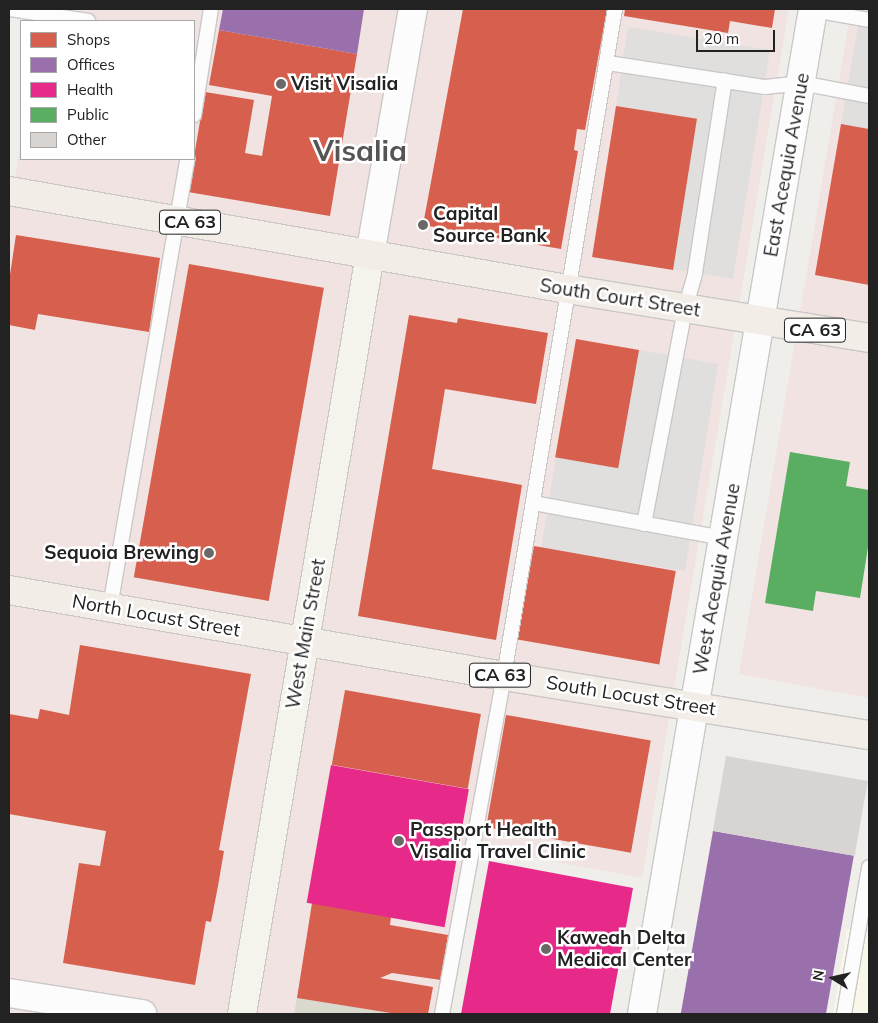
<!DOCTYPE html>
<html>
<head>
<meta charset="utf-8">
<style>
  body { margin:0 }
  #map { position:relative; width:878px; height:1023px; overflow:hidden; background:#f0eeeb; font-family:Mulish,sans-serif }
  div>[style] { position:absolute }
  [style*='--x'] { left:calc(var(--x)*1px); top:calc(var(--y)*1px); width:calc(var(--w)*1px); rotate:calc(var(--a)*1deg) }
  .commercial>* { inset:0; background:#f1e3e1 }
  .education>* { inset:0; background:#f8f7e8 }
  .construction>* { inset:0; background:#d9d9cd }
  .parking>* { inset:0; background:#e0dfde }
  .shops>* { inset:0; background:#d6604d; transform-origin:0 0 }
  .offices>* { inset:0; background:#9970ab; transform-origin:0 0 }
  .health>* { inset:0; background:#e7298a; transform-origin:0 0 }
  .public>* { inset:0; background:#5aae61 }
  .building>* { inset:0; background:#d7d4d2; transform-origin:0 0 }
  .roads { filter:drop-shadow(1px 0 #c9c8c7) drop-shadow(-1px 0 #c9c8c7) drop-shadow(0 1px #c9c8c7) drop-shadow(0 -1px #c9c8c7) }
  .lane>* { height:14px; margin:-7px; padding:0 7px; transform-origin:7px; border-radius:7px; background:#fdfcfc }
  .street>* { height:28px; margin:-14px; padding:0 14px; transform-origin:14px; border-radius:14px; background:#fdfcfc }
  .secondary>* { height:28px; margin:-14px; padding:0 14px; transform-origin:14px; border-radius:14px; background:#f4f4ed }
  .primary>* { height:28px; margin:-14px; padding:0 14px; transform-origin:14px; border-radius:14px; background:#f3ede7 }
  .dots>* { width:14px; height:14px; translate:-50% -50%; box-sizing:border-box; border:2px solid #fff; border-radius:50% }
  span { translate:-50% -50%; white-space:nowrap; text-align:center; line-height:1.15; -webkit-text-stroke:5px #fff; paint-order:stroke }
  .shield-label span { padding:1px 4px; background:#fff; border:1px solid; border-radius:4px; -webkit-text-stroke-width:0 }
  .shield-label { font-size:18px; color:#222; font-weight:700 }
  .poi-label { font-size:19px; color:#222; font-weight:700 }
  .left { translate:0 -50%; text-align:left }
  .right { translate:-100% -50%; text-align:right }
  .street-label { font-size:19px; color:#222 }
  .town-label { font-size:29px; color:#555; font-weight:700 }
  .frame { position:absolute; inset:0; border:10px solid #222; pointer-events:none }
  .legend { position:absolute; left:20px; top:20px; width:175px; height:140px; box-sizing:border-box; background:#fff; border:1px solid #a7a7a7; margin:0; padding:6px 9px; list-style:none; font-size:15px; color:#222 }
  .legend li { display:flex; align-items:center; gap:10px; height:25px }
  .legend b { width:25px; border:1px solid #a7a7a7 }
  .north { position:absolute; left:808px; top:953px; width:50px; height:50px; -webkit-text-stroke:4px #fff; paint-order:stroke; rotate:280deg; font-size:14px; font-weight:700; line-height:20px; text-align:center; color:#222 }
  .north::after { content:''; display:block; margin:auto; width:18px; height:22px; background:#222; clip-path:polygon(50% 0,100% 100%,50% 72%,0 100%) }
  .scale { position:absolute; left:696px; top:30px; width:79px; height:22px; box-sizing:border-box; border:2px solid #222; border-top:0; padding-left:6px; font-size:15px; line-height:18px; white-space:nowrap; color:#222; -webkit-text-stroke:4px #fff; paint-order:stroke }
</style>
</head>
<body>
<div id="map">
  <div class="commercial">
    <i style="clip-path:polygon(44px 9px,789px 9px,642px 878px,467px 845px,438px 1014px,9px 1014px,9px 214px,21px 142px,21px 159px,194px 159px,194px 21px,42px 21px)"></i>
    <i style="clip-path:polygon(851px 9px,869px 9px,869px 698px,739px 674px)"></i>
  </div>
  <div class="education">
    <i style="clip-path:polygon(847px 929px,869px 933px,869px 1014px,833px 1014px)"></i>
  </div>
  <div class="construction">
    <i style="clip-path:polygon(297px 998px,397px 1014px,294px 1014px)"></i>
  </div>
  <div class="parking">
    <i style="clip-path:polygon(861px 9px,869px 9px,869px 129px,841px 124px)"></i>
    <i style="clip-path:polygon(628px 27px,770px 50px,733px 279px,673px 269px,697px 119px,616px 106px)"></i>
    <i style="clip-path:polygon(639px 350px,718px 364px,685px 571px,541px 549px,556px 457px,618px 467px)"></i>
  </div>
  <div class="shops">
    <i style="clip-path:polygon(463px 9px,607px 9px,585px 130px,577px 129px,574px 150px,578px 151px,561px 249px,423px 225px)"></i>
    <i style="clip-path:polygon(625px 9px,775px 9px,772px 28px,730px 21px,728px 33px,624px 16px)"></i>
    <i style="clip-path:polygon(219px 30px,357px 54px,330px 216px,188px 192px,205px 92px,254px 100px,245px 153px,262px 156px,272px 96px,209px 85px)"></i>
    <i style="left:616px;top:106px;width:82px;height:153px;rotate:9deg"></i>
    <i style="clip-path:polygon(841px 124px,869px 129px,869px 285px,815px 275px)"></i>
    <i style="clip-path:polygon(16px 235px,160px 258px,149px 332px,38px 314px,35px 330px,9px 325px,9px 281px)"></i>
    <i style="left:189px;top:264px;width:137px;height:318px;rotate:10deg"></i>
    <i style="clip-path:polygon(409px 315px,457px 323px,458px 318px,548px 333px,536px 404px,445px 389px,444px 395px,432px 469px,522px 485px,496px 640px,358px 616px)"></i>
    <i style="left:576px;top:339px;width:64px;height:120px;rotate:10deg"></i>
    <i style="left:534px;top:546px;width:144px;height:95px;rotate:10deg"></i>
    <i style="clip-path:polygon(80px 645px,251px 674px,219px 850px,224px 851px,218px 886px,211px 922px,206px 921px,195px 985px,63px 963px,79px 863px,100px 866px,106px 831px,9px 814px,9px 714px,38px 719px,40px 709px,69px 715px)"></i>
    <i style="left:345px;top:690px;width:138px;height:76px;rotate:10deg"></i>
    <i style="left:506px;top:715px;width:147px;height:114px;rotate:10deg"></i>
    <i style="clip-path:polygon(312px 903px,391px 917px,390px 925px,448px 935px,441px 980px,392px 973px,380px 978px,433px 987px,428px 1014px,397px 1014px,297px 998px)"></i>
  </div>
  <div class="offices">
    <i style="clip-path:polygon(223px 9px,364px 9px,357px 54px,219px 30px)"></i>
    <i style="left:713px;top:831px;width:143px;height:186px;rotate:10deg"></i>
  </div>
  <div class="health">
    <i style="left:331px;top:765px;width:140px;height:140px;rotate:10deg"></i>
    <i style="clip-path:polygon(489px 861px,633px 888px,610px 1014px,461px 1014px)"></i>
  </div>
  <div class="public">
    <i style="clip-path:polygon(790px 452px,850px 462px,846px 486px,869px 490px,869px 541px,860px 598px,816px 591px,813px 611px,765px 603px)"></i>
  </div>
  <div class="building">
    <i style="left:726px;top:756px;width:144px;height:76px;rotate:10deg"></i>
  </div>
  <div class="roads">
    <div class="lane">
      <i style="--x:9;--y:9;--w:80;--a:8.6"></i>
      <i style="--x:813;--y:10;--w:57;--a:10.1"></i>
      <i style="--x:608;--y:63;--w:159;--a:8.7"></i>
      <i style="--x:765;--y:87;--w:36;--a:-6"></i>
      <i style="--x:801;--y:83;--w:69;--a:10.8"></i>
      <i style="--x:194;--y:115;--w:107;--a:-80.9"></i>
      <i style="--x:533;--y:503;--w:194;--a:10.4"></i>
      <i style="--x:644;--y:524;--w:219;--a:-79.2"></i>
      <i style="--x:685;--y:309;--w:37;--a:-74"></i>
      <i style="--x:695;--y:273;--w:195;--a:-81.2"></i>
      <i style="--x:110;--y:607;--w:455;--a:-80.2"></i>
      <i style="--x:442;--y:1014;--w:344;--a:-79.6"></i>
      <i style="--x:504;--y:676;--w:676;--a:-80.55"></i>
      <i style="--x:844;--y:1014;--w:149;--a:-80.3"></i>
    </div>
    <div class="street">
      <i style="--x:370;--y:255;--w:250;--a:-80.1"></i>
      <i style="--x:9;--y:993;--w:135;--a:9"></i>
      <i style="--x:642;--y:1014;--w:1019;--a:-80.34"></i>
    </div>
    <div class="secondary">
      <i style="--x:242;--y:1014;--w:770;--a:-80.43"></i>
    </div>
    <div class="primary">
      <i style="--x:9;--y:191;--w:567;--a:9.96"></i>
      <i style="--x:567;--y:289;--w:306;--a:9.2"></i>
      <i style="--x:9;--y:590;--w:502;--a:9.86"></i>
      <i style="--x:504;--y:676;--w:370;--a:9.2"></i>
    </div>
  </div>
  <div class="dots">
    <i style="left:281px;top:84px;background:#6a6968"></i>
    <i style="left:423px;top:225px;background:#6a6968"></i>
    <i style="left:209px;top:553px;background:#6a6968"></i>
    <i style="left:399px;top:841px;background:#6a6968"></i>
    <i style="left:546px;top:949px;background:#6a6968"></i>
  </div>
  <div class="shield-label">
    <span style="left:190px;top:222px">CA 63</span>
    <span style="left:815px;top:330px">CA 63</span>
    <span style="left:500px;top:675px">CA 63</span>
  </div>
  <div class="poi-label">
    <span class="left" style="left:291px;top:84px">Visit Visalia</span>
    <span class="left" style="left:433px;top:225px">Capital<br>Source Bank</span>
    <span class="right" style="left:199px;top:553px">Sequoia Brewing</span>
    <span class="left" style="left:410px;top:841px">Passport Health<br>Visalia Travel Clinic</span>
    <span class="left" style="left:557px;top:949px">Kaweah Delta<br>Medical Center</span>
  </div>
  <div class="street-label">
    <span style="left:787px;top:165px;rotate:-80deg">East Acequia Avenue</span>
    <span style="left:620px;top:298px;rotate:9deg">South Court Street</span>
    <span style="left:717px;top:579px;rotate:-80deg">West Acequia Avenue</span>
    <span style="left:156px;top:616px;rotate:10deg">North Locust Street</span>
    <span style="left:306px;top:634px;rotate:-80deg">West Main Street</span>
    <span style="left:631px;top:696px;rotate:9deg">South Locust Street</span>
  </div>
  <div class="town-label">
    <span style="left:360px;top:151px">Visalia</span>
  </div>
  <div class="frame"></div>
  <ul class="legend">
  <li><b style="height:14px;background:#d6604d"></b>Shops</li>
  <li><b style="height:14px;background:#9970ab"></b>Offices</li>
  <li><b style="height:14px;background:#e7298a"></b>Health</li>
  <li><b style="height:14px;background:#5aae61"></b>Public</li>
  <li><b style="height:14px;background:#d7d4d2"></b>Other</li>
  </ul>
  <div class="north">N</div>
  <div class="scale">20 m</div>
</div>
</body>
</html>
